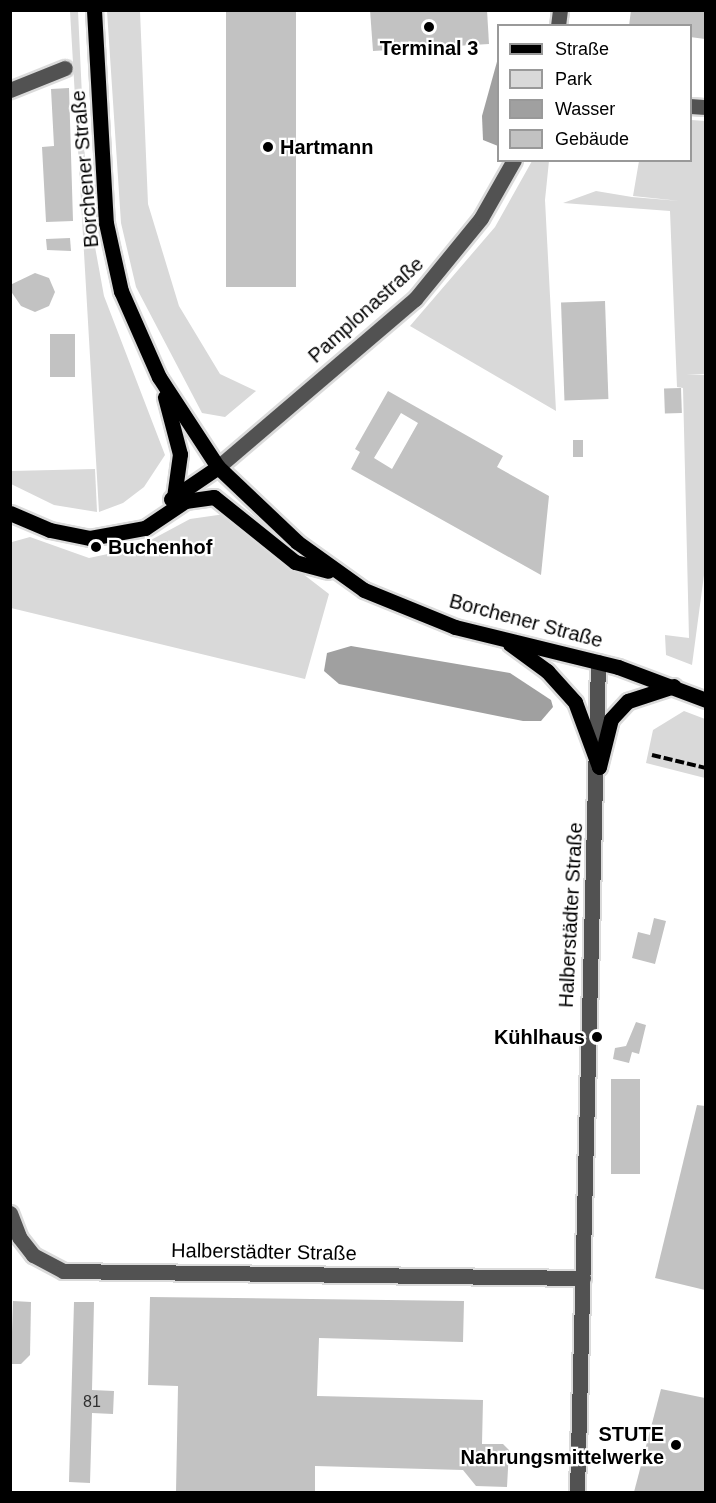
<!DOCTYPE html>
<html>
<head>
<meta charset="utf-8">
<style>
  body { margin:0 }
  #map { position:relative; width:716px; height:1503px; overflow:hidden; background:#fff; font-family:Helvetica,sans-serif }
  div>[style] { position:absolute }
  [style*='--x'] { left:calc(var(--x)*1px); top:calc(var(--y)*1px); width:calc(var(--w)*1px); rotate:calc(var(--a)*1deg) }
  .green>* { inset:0; background:#d9d9d9 }
  .water>* { inset:0; background:#a0a0a0 }
  .building>* { inset:0; background:#c2c2c2; transform-origin:0 0 }
  .roads { filter:drop-shadow(2px 0 #dbdbdb) drop-shadow(-2px 0 #dbdbdb) drop-shadow(0 2px #dbdbdb) drop-shadow(0 -2px #dbdbdb) }
  .minor>* { height:15px; margin:-7.5px; padding:0 7.5px; transform-origin:7.5px; border-radius:7.5px; background:#525252 }
  .major>* { height:15px; margin:-7.5px; padding:0 7.5px; transform-origin:7.5px; border-radius:7.5px; background:#000 }
  .rail>* { height:4px; margin-top:-2px; transform-origin:0; background:repeating-linear-gradient(90deg,#000 0 9px,transparent 0 12px) }
  .dots>* { width:16px; height:16px; translate:-50% -50%; box-sizing:border-box; border:3px solid #fff; border-radius:50% }
  span { translate:-50% -50%; white-space:nowrap; text-align:center; line-height:1.15; -webkit-text-stroke:4.5px #fff; paint-order:stroke }
  .number-label { font-size:16px; color:#303030 }
  .number-label span { -webkit-text-stroke-width:0 }
  .poi-label { font-size:20px; color:#000; font-weight:700 }
  .left { translate:0 -50%; text-align:left }
  .right { translate:-100% -50%; text-align:right }
  .street-label { font-size:20px; color:#000 }
  .frame { position:absolute; inset:0; border:12px solid #000; pointer-events:none }
  .legend { position:absolute; left:497px; top:24px; width:195px; height:138px; box-sizing:border-box; background:#fff; border:2px solid #999; margin:0; padding:8px 10px; list-style:none; font-size:18px; color:#000 }
  .legend li { display:flex; align-items:center; gap:12px; height:30px }
  .legend b { width:30px; border:2px solid #999 }
</style>
</head>
<body>
<div id="map">
  <div class="green">
    <i style="clip-path:polygon(70px 11px,78px 11px,87px 203px,104px 296px,165px 455px,144px 487px,123px 503px,99px 512px)"></i>
    <i style="clip-path:polygon(107px 11px,140px 11px,148px 204px,179px 306px,220px 374px,256px 391px,225px 417px,202px 413px,136px 287px,121px 223px)"></i>
    <i style="clip-path:polygon(691px 120px,706px 121px,705px 374px,686px 374px,706px 375px,706px 560px,692px 665px,666px 655px,665px 635px,689px 638px,683px 388px,677px 387px,670px 211px,563px 203px,596px 191px,632px 197px,680px 201px,633px 196px,639px 161px,690px 160px)"></i>
    <i style="clip-path:polygon(532px 161px,549px 161px,545px 200px,556px 411px,410px 326px,495px 227px)"></i>
    <i style="clip-path:polygon(95px 469px,97px 512px,54px 505px,11px 484px,11px 471px)"></i>
    <i style="clip-path:polygon(225px 514px,329px 594px,305px 679px,11px 608px,12px 542px,30px 537px,89px 558px,136px 548px,190px 519px)"></i>
    <i style="clip-path:polygon(684px 711px,705px 719px,705px 778px,646px 763px,653px 730px)"></i>
  </div>
  <div class="water">
    <i style="clip-path:polygon(498px 58px,498px 146px,483px 140px,482px 116px)"></i>
    <i style="clip-path:polygon(351px 646px,510px 673px,551px 700px,553px 707px,541px 721px,523px 721px,339px 684px,324px 671px,327px 653px)"></i>
  </div>
  <div class="building">
    <i style="left:226px;top:10px;width:70px;height:277px"></i>
    <i style="clip-path:polygon(370px 10px,487px 10px,489px 44px,373px 51px)"></i>
    <i style="clip-path:polygon(631px 10px,705px 10px,705px 39px,690px 37px,690px 26px,629px 26px)"></i>
    <i style="clip-path:polygon(69px 88px,73px 221px,46px 222px,42px 147px,54px 146px,51px 89px)"></i>
    <i style="clip-path:polygon(70px 238px,71px 251px,47px 250px,46px 239px)"></i>
    <i style="clip-path:polygon(35px 273px,49px 278px,55px 292px,49px 306px,35px 312px,21px 306px,10px 290px,10px 285px)"></i>
    <i style="left:605px;top:301px;width:98px;height:44px;rotate:88deg"></i>
    <i style="left:50px;top:334px;width:25px;height:43px"></i>
    <i style="left:681px;top:388px;width:25px;height:17px;rotate:88deg"></i>
    <i style="clip-path:polygon(evenodd,388px 391px,503px 456px,497px 467px,549px 496px,541px 575px,351px 469px,360px 452px,355px 449px,388px 391px,401px 413px,418px 423px,392px 469px,374px 458px,401px 413px)"></i>
    <i style="left:573px;top:440px;width:10px;height:17px"></i>
    <i style="clip-path:polygon(654px 918px,666px 921px,655px 964px,632px 958px,638px 932px,650px 935px)"></i>
    <i style="clip-path:polygon(636px 1022px,646px 1025px,639px 1054px,632px 1052px,629px 1063px,613px 1059px,615px 1048px,626px 1046px)"></i>
    <i style="left:611px;top:1079px;width:29px;height:95px"></i>
    <i style="clip-path:polygon(697px 1105px,705px 1106px,705px 1290px,655px 1278px)"></i>
    <i style="clip-path:polygon(150px 1297px,464px 1301px,463px 1342px,319px 1338px,317px 1396px,483px 1400px,482px 1444px,503px 1444px,509px 1450px,507px 1487px,476px 1486px,463px 1470px,315px 1466px,315px 1492px,176px 1492px,178px 1386px,148px 1385px)"></i>
    <i style="clip-path:polygon(13px 1301px,31px 1302px,30px 1355px,21px 1364px,11px 1364px)"></i>
    <i style="clip-path:polygon(74px 1302px,94px 1302px,92px 1390px,114px 1391px,113px 1414px,92px 1413px,90px 1483px,69px 1482px)"></i>
    <i style="clip-path:polygon(661px 1389px,705px 1398px,705px 1492px,634px 1492px)"></i>
  </div>
  <div class="roads">
    <div class="minor">
      <i style="--x:558;--y:26;--w:16;--a:-83"></i>
      <i style="--x:10;--y:90;--w:59;--a:-21.8"></i>
      <i style="--x:690;--y:106;--w:16;--a:4"></i>
      <i style="--x:218;--y:467;--w:259;--a:-40.5"></i>
      <i style="--x:415;--y:299;--w:104;--a:-50.8"></i>
      <i style="--x:481;--y:218;--w:67;--a:-60.4"></i>
      <i style="--x:10;--y:1213;--w:26;--a:69"></i>
      <i style="--x:19;--y:1237;--w:23;--a:52"></i>
      <i style="--x:33;--y:1255;--w:34;--a:28"></i>
      <i style="--x:63;--y:1271;--w:520;--a:0.77"></i>
      <i style="--x:577;--y:1492;--w:830;--a:-88.55"></i>
    </div>
    <div class="major">
      <i style="--x:94;--y:10;--w:213;--a:86.8"></i>
      <i style="--x:106;--y:223;--w:70;--a:77.6"></i>
      <i style="--x:121;--y:291;--w:94;--a:66.2"></i>
      <i style="--x:159;--y:377;--w:108;--a:56.8"></i>
      <i style="--x:218;--y:467;--w:109;--a:43.5"></i>
      <i style="--x:297;--y:542;--w:82;--a:35.6"></i>
      <i style="--x:364;--y:590;--w:98;--a:22.1"></i>
      <i style="--x:455;--y:627;--w:168;--a:13.8"></i>
      <i style="--x:618;--y:667;--w:94;--a:20.6"></i>
      <i style="--x:165;--y:397;--w:59;--a:75.3"></i>
      <i style="--x:180;--y:454;--w:43;--a:97.9"></i>
      <i style="--x:171;--y:499;--w:57;--a:-34.2"></i>
      <i style="--x:10;--y:513;--w:43;--a:23"></i>
      <i style="--x:50;--y:530;--w:41;--a:11.3"></i>
      <i style="--x:90;--y:538;--w:56;--a:-10.3"></i>
      <i style="--x:145;--y:528;--w:48;--a:-34"></i>
      <i style="--x:185;--y:501;--w:29;--a:-8"></i>
      <i style="--x:214;--y:497;--w:104;--a:38.7"></i>
      <i style="--x:295;--y:562;--w:34;--a:15"></i>
      <i style="--x:510;--y:644;--w:46;--a:36.1"></i>
      <i style="--x:547;--y:671;--w:42;--a:47.9"></i>
      <i style="--x:575;--y:702;--w:69;--a:69.7"></i>
      <i style="--x:599;--y:767;--w:49;--a:-76"></i>
      <i style="--x:611;--y:719;--w:25;--a:-47"></i>
      <i style="--x:628;--y:701;--w:48;--a:-18.1"></i>
    </div>
  </div>
  <div class="rail">
    <i style="--x:652;--y:755;--w:56;--a:13.5"></i>
  </div>
  <div class="dots">
    <i style="left:429px;top:27px;background:#000"></i>
    <i style="left:268px;top:147px;background:#000"></i>
    <i style="left:96px;top:547px;background:#000"></i>
    <i style="left:597px;top:1037px;background:#000"></i>
    <i style="left:676px;top:1445px;background:#000"></i>
  </div>
  <div class="number-label">
    <span style="left:92px;top:1402px">81</span>
  </div>
  <div class="poi-label">
    <span style="left:429px;top:48px">Terminal 3</span>
    <span class="left" style="left:280px;top:147px">Hartmann</span>
    <span class="left" style="left:108px;top:547px">Buchenhof</span>
    <span class="right" style="left:585px;top:1037px">Kühlhaus</span>
    <span class="right" style="left:664px;top:1446px">STUTE<br>Nahrungsmittelwerke</span>
  </div>
  <div class="street-label">
    <span style="left:85px;top:169px;rotate:-95deg">Borchener Straße</span>
    <span style="left:366px;top:310px;rotate:-42deg">Pamplonastraße</span>
    <span style="left:526px;top:621px;rotate:15deg">Borchener Straße</span>
    <span style="left:571px;top:915px;rotate:-87deg">Halberstädter Straße</span>
    <span style="left:264px;top:1252px;rotate:1deg">Halberstädter Straße</span>
  </div>
  <div class="frame"></div>
  <ul class="legend">
  <li><b style="height:8px;background:#000"></b>Straße</li>
  <li><b style="height:16px;background:#d9d9d9"></b>Park</li>
  <li><b style="height:16px;background:#a0a0a0"></b>Wasser</li>
  <li><b style="height:16px;background:#c2c2c2"></b>Gebäude</li>
  </ul>
</div>
</body>
</html>
